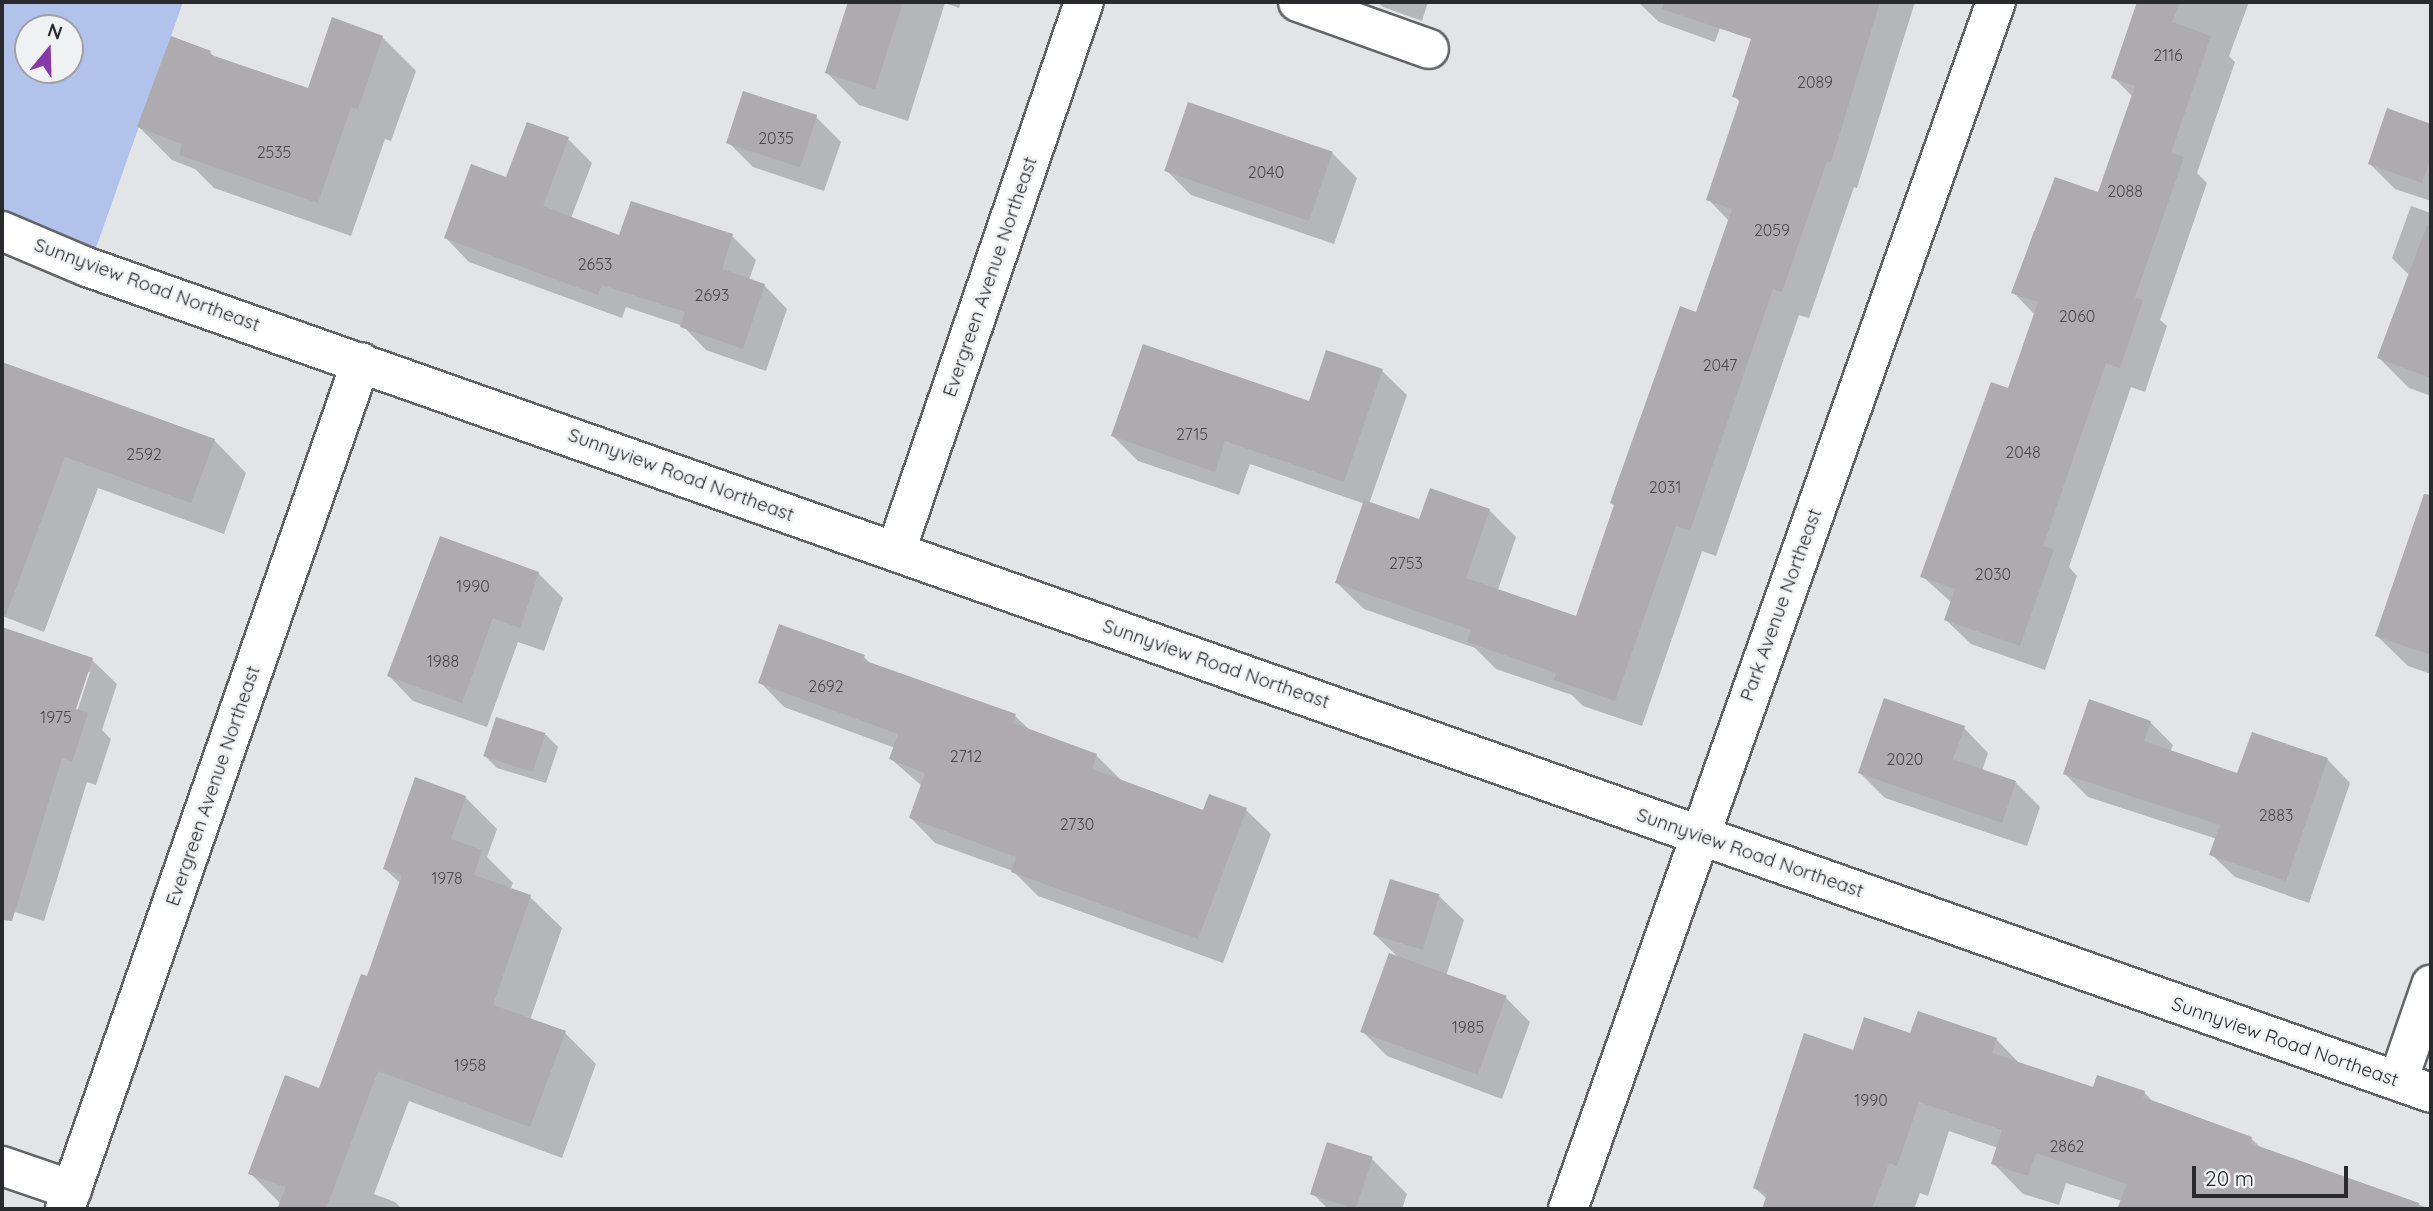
<!DOCTYPE html>
<html>
<head>
<meta charset="utf-8">
<style>
  body { margin:0 }
  #map { position:relative; width:2433px; height:1211px; overflow:hidden; background:#e2e4e6; font-family:Quicksand,sans-serif }
  div>[style] { position:absolute }
  [style*='--x'] { left:calc(var(--x)*1px); top:calc(var(--y)*1px); width:calc(var(--w)*1px); rotate:calc(var(--a)*1deg) }
  .green>* { inset:0; background:#b1c3ea }
  .shadow>* { inset:0; background:#0003 }
  .building>* { inset:0; background:#adabad; transform-origin:0 0 }
  .roads { filter:drop-shadow(2px 0 #646567) drop-shadow(-2px 0 #646567) drop-shadow(0 2px #646567) drop-shadow(0 -2px #646567) }
  .minor>* { height:38px; margin:-19px; padding:0 19px; transform-origin:19px; border-radius:19px; background:#fff }
  .major>* { height:38px; margin:-19px; padding:0 19px; transform-origin:19px; border-radius:19px; background:#fff }
  span { translate:-50% -50%; white-space:nowrap; text-align:center; line-height:1.15; -webkit-text-stroke:5px #f0f1f3; paint-order:stroke }
  .number-label { font-size:16px; color:#4a4a4c }
  .number-label span { -webkit-text-stroke-width:0 }
  .street-label { font-size:19px; color:#292a2b }
  .frame { position:absolute; inset:0; border:4px solid #292a2b; pointer-events:none }
  .north { position:absolute; left:14px; top:14px; width:70px; height:70px; box-sizing:border-box; background:#f0f1f3; border:2px solid #a0a1a3; border-radius:50%; rotate:19deg; font-size:19px; font-weight:700; line-height:28px; text-align:center; color:#292a2b }
  .north::after { content:''; display:block; margin:auto; width:24px; height:32px; background:#8539aa; clip-path:polygon(50% 0,100% 100%,50% 72%,0 100%) }
  .scale { position:absolute; left:2192px; top:1166px; width:156px; height:32px; box-sizing:border-box; border:4px solid #292a2b; border-top:0; padding-left:9px; font-size:21px; line-height:24px; white-space:nowrap; color:#292a2b; -webkit-text-stroke:5px #f0f1f3; paint-order:stroke }
</style>
</head>
<body>
<div id="map">
  <div class="green">
    <i style="clip-path:polygon(evenodd,2px 2px,183px 2px,85px 279px,2px 246px,2px 2px,28px 28px,70px 28px,70px 70px,28px 70px,28px 28px)"></i>
  </div>
  <div class="shadow">
    <i style="clip-path:polygon(849px 2px,961px 2px,959px 8px,945px 3px,908px 121px,859px 105px,827px 73px)"></i>
    <i style="clip-path:polygon(1377px 2px,1428px 2px,1422px 21px,1383px 7px)"></i>
    <i style="clip-path:polygon(1638px 2px,1729px 2px,1715px 42px,1659px 22px)"></i>
    <i style="clip-path:polygon(1817px 2px,1915px 2px,1857px 188px,1854px 187px,1809px 318px,1799px 315px,1716px 556px,1702px 551px,1642px 726px,1583px 706px,1572px 695px,1496px 669px,1475px 648px,1364px 609px,1337px 583px,1365px 504px,1250px 464px,1239px 495px,1138px 461px,1113px 436px,1310px 403px,1382px 371px,1407px 395px,1369px 504px,1420px 521px,1489px 510px,1516px 537px,1498px 590px,1577px 618px,1698px 314px,1729px 221px,1708px 199px,1741px 103px,1734px 96px,1810px 24px)"></i>
    <i style="clip-path:polygon(2139px 2px,2249px 2px,2229px 56px,2235px 62px,2197px 173px,2207px 183px,2160px 320px,2167px 326px,2145px 392px,2131px 387px,2069px 567px,2077px 576px,2045px 670px,1971px 644px,1946px 620px,1952px 603px,1922px 576px,2009px 390px,2035px 315px,2013px 292px,2034px 231px,2037px 232px,2100px 194px,2133px 97px,2113px 77px)"></i>
    <i style="clip-path:polygon(382px 37px,416px 71px,391px 141px,385px 139px,351px 236px,214px 188px,195px 169px,172px 160px,139px 127px,210px 52px,215px 58px,309px 90px)"></i>
    <i style="clip-path:polygon(2389px 111px,2431px 125px,2431px 201px,2395px 189px,2370px 164px)"></i>
    <i style="clip-path:polygon(816px 117px,841px 142px,824px 191px,753px 167px,728px 142px)"></i>
    <i style="clip-path:polygon(568px 139px,592px 163px,571px 218px,620px 237px,732px 236px,756px 260px,749px 280px,764px 285px,787px 309px,766px 371px,706px 350px,683px 326px,626px 307px,622px 318px,469px 262px,446px 238px,507px 179px)"></i>
    <i style="clip-path:polygon(1332px 153px,1357px 178px,1334px 244px,1191px 195px,1166px 170px)"></i>
    <i style="clip-path:polygon(2411px 206px,2431px 213px,2431px 396px,2409px 388px,2379px 358px,2410px 276px,2392px 258px)"></i>
    <i style="clip-path:polygon(2px 364px,214px 440px,246px 473px,224px 534px,98px 488px,44px 632px,2px 616px)"></i>
    <i style="clip-path:polygon(2417px 521px,2431px 526px,2431px 674px,2408px 666px,2377px 636px)"></i>
    <i style="clip-path:polygon(538px 573px,563px 598px,544px 651px,518px 642px,487px 727px,413px 701px,389px 676px)"></i>
    <i style="clip-path:polygon(evenodd,2px 629px,92px 660px,117px 684px,102px 730px,111px 739px,96px 785px,87px 782px,44px 921px,2px 908px,2px 629px,87px 672px,90px 672px,75px 718px,72px 717px,87px 672px)"></i>
    <i style="clip-path:polygon(864px 657px,872px 665px,1015px 716px,1031px 731px,1096px 755px,1121px 780px,1204px 812px,1246px 810px,1271px 834px,1223px 963px,1038px 896px,1013px 871px,935px 843px,911px 818px,922px 786px,891px 759px,895px 748px,784px 707px,760px 682px)"></i>
    <i style="clip-path:polygon(497px 719px,546px 735px,558px 747px,546px 783px,497px 768px,485px 756px)"></i>
    <i style="clip-path:polygon(2150px 722px,2173px 745px,2170px 752px,2238px 776px,2327px 759px,2350px 783px,2309px 903px,2235px 877px,2211px 854px,2217px 839px,2088px 797px,2065px 774px)"></i>
    <i style="clip-path:polygon(1964px 728px,1988px 753px,1982px 771px,2015px 782px,2040px 807px,2027px 846px,1885px 798px,1860px 773px)"></i>
    <i style="clip-path:polygon(465px 797px,497px 829px,487px 857px,513px 883px,510px 890px,530px 897px,562px 928px,530px 1020px,565px 1033px,596px 1064px,562px 1158px,409px 1101px,374px 1194px,395px 1202px,402px 1209px,279px 1209px,281px 1204px,250px 1173px,320px 1090px,368px 978px,401px 884px,385px 869px)"></i>
    <i style="clip-path:polygon(1439px 896px,1464px 920px,1446px 976px,1505px 997px,1530px 1022px,1502px 1099px,1387px 1056px,1362px 1031px,1399px 958px,1374px 934px)"></i>
    <i style="clip-path:polygon(1911px 1035px,1996px 1039px,2021px 1065px,2094px 1090px,2144px 1092px,2154px 1103px,2251px 1138px,2262px 1149px,2431px 1209px,2129px 1209px,2122px 1201px,2066px 1183px,2059px 1205px,2023px 1194px,1993px 1163px,1998px 1148px,1949px 1131px,1928px 1196px,1920px 1193px,1914px 1209px,1763px 1209px,1767px 1199px,1755px 1188px,1854px 1052px)"></i>
    <i style="clip-path:polygon(1372px 1159px,1407px 1194px,1402px 1209px,1328px 1209px,1312px 1193px)"></i>
  </div>
  <div class="building">
    <i style="clip-path:polygon(848px 2px,903px 2px,875px 89px,825px 73px)"></i>
    <i style="clip-path:polygon(1664px 2px,1880px 2px,1831px 162px,1827px 161px,1782px 292px,1773px 289px,1690px 531px,1676px 526px,1615px 701px,1554px 680px,1556px 673px,1467px 642px,1471px 630px,1335px 583px,1364px 500px,1419px 519px,1430px 488px,1490px 509px,1466px 578px,1576px 616px,1614px 505px,1610px 503px,1680px 306px,1696px 312px,1732px 209px,1706px 200px,1740px 99px,1732px 97px,1751px 39px,1662px 9px)"></i>
    <i style="clip-path:polygon(2137px 2px,2180px 2px,2172px 22px,2211px 36px,2171px 153px,2184px 157px,2135px 297px,2143px 300px,2120px 368px,2106px 363px,2043px 546px,2054px 549px,2020px 646px,1944px 620px,1955px 589px,1920px 577px,1991px 382px,2008px 388px,2038px 302px,2011px 293px,2055px 177px,2098px 192px,2135px 86px,2111px 78px)"></i>
    <i style="clip-path:polygon(332px 17px,383px 36px,358px 109px,351px 107px,318px 203px,179px 155px,182px 144px,137px 127px,171px 36px,211px 51px,209px 54px,308px 88px)"></i>
    <i style="left:743px;top:91px;width:78px;height:55px;rotate:18deg"></i>
    <i style="left:1188px;top:102px;width:153px;height:73px;rotate:19deg"></i>
    <i style="clip-path:polygon(2387px 108px,2431px 124px,2431px 156px,2422px 183px,2368px 164px)"></i>
    <i style="clip-path:polygon(527px 122px,569px 137px,543px 206px,619px 235px,631px 201px,733px 234px,722px 269px,765px 284px,743px 349px,680px 327px,685px 312px,602px 285px,598px 295px,444px 238px,471px 164px,506px 177px)"></i>
    <i style="clip-path:polygon(2427px 225px,2431px 226px,2431px 378px,2377px 358px)"></i>
    <i style="clip-path:polygon(1143px 344px,1309px 401px,1326px 350px,1383px 369px,1344px 482px,1225px 441px,1215px 472px,1111px 436px)"></i>
    <i style="clip-path:polygon(2px 362px,215px 439px,191px 503px,65px 457px,6px 615px,2px 614px)"></i>
    <i style="clip-path:polygon(2424px 494px,2431px 495px,2431px 655px,2375px 636px)"></i>
    <i style="clip-path:polygon(440px 536px,539px 572px,520px 628px,493px 618px,462px 703px,387px 676px)"></i>
    <i style="clip-path:polygon(779px 624px,865px 655px,863px 660px,1016px 714px,1013px 723px,1097px 754px,1092px 769px,1203px 810px,1209px 794px,1247px 808px,1198px 939px,1011px 872px,1016px 857px,909px 818px,925px 773px,889px 759px,898px 734px,758px 683px)"></i>
    <i style="clip-path:polygon(2px 627px,93px 658px,76px 709px,88px 713px,72px 762px,62px 758px,12px 921px,2px 920px)"></i>
    <i style="clip-path:polygon(1884px 698px,1965px 726px,1953px 759px,2016px 781px,2002px 823px,1858px 773px)"></i>
    <i style="clip-path:polygon(2089px 699px,2151px 721px,2144px 741px,2237px 773px,2252px 732px,2328px 758px,2286px 881px,2209px 855px,2220px 825px,2063px 774px)"></i>
    <i style="left:496px;top:717px;width:52px;height:41px;rotate:18deg"></i>
    <i style="clip-path:polygon(415px 777px,466px 796px,451px 839px,482px 850px,474px 875px,531px 895px,493px 1005px,566px 1031px,530px 1127px,378px 1071px,326px 1209px,277px 1209px,286px 1187px,248px 1174px,285px 1075px,319px 1088px,361px 974px,367px 976px,402px 875px,383px 869px)"></i>
    <i style="left:1390px;top:879px;width:52px;height:58px;rotate:17deg"></i>
    <i style="left:1389px;top:953px;width:125px;height:84px;rotate:20deg"></i>
    <i style="clip-path:polygon(1918px 1011px,1997px 1038px,1992px 1053px,2093px 1087px,2097px 1075px,2145px 1091px,2143px 1097px,2252px 1137px,2250px 1143px,2419px 1203px,2418px 1209px,2117px 1209px,2127px 1184px,2036px 1153px,2028px 1176px,1991px 1164px,2002px 1130px,1919px 1102px,1897px 1166px,1889px 1163px,1872px 1209px,1762px 1209px,1767px 1194px,1753px 1188px,1804px 1033px,1853px 1050px,1864px 1017px,1910px 1033px)"></i>
    <i style="left:1327px;top:1142px;width:48px;height:55px;rotate:18deg"></i>
  </div>
  <div class="roads">
    <div class="minor">
      <i style="--x:1298;--y:2;--w:139;--a:19.7"></i>
      <i style="--x:896;--y:551;--w:580;--a:-71.1"></i>
      <i style="--x:2398;--y:1081;--w:102;--a:-71"></i>
      <i style="--x:2;--y:1166;--w:74;--a:18.9"></i>
      <i style="--x:65;--y:1209;--w:897;--a:-70.74"></i>
      <i style="--x:1568;--y:1209;--w:1281;--a:-70.48"></i>
    </div>
    <div class="major">
      <i style="--x:2;--y:231;--w:92;--a:23"></i>
      <i style="--x:87;--y:267;--w:2485;--a:19.41"></i>
    </div>
  </div>
  <div class="number-label">
    <span style="left:2168px;top:55px">2116</span>
    <span style="left:1815px;top:82px">2089</span>
    <span style="left:776px;top:138px">2035</span>
    <span style="left:274px;top:152px">2535</span>
    <span style="left:1266px;top:172px">2040</span>
    <span style="left:2125px;top:191px">2088</span>
    <span style="left:1772px;top:230px">2059</span>
    <span style="left:595px;top:264px">2653</span>
    <span style="left:712px;top:295px">2693</span>
    <span style="left:2077px;top:316px">2060</span>
    <span style="left:1720px;top:365px">2047</span>
    <span style="left:1192px;top:434px">2715</span>
    <span style="left:2023px;top:452px">2048</span>
    <span style="left:144px;top:454px">2592</span>
    <span style="left:1665px;top:487px">2031</span>
    <span style="left:1406px;top:563px">2753</span>
    <span style="left:1993px;top:574px">2030</span>
    <span style="left:473px;top:586px">1990</span>
    <span style="left:443px;top:661px">1988</span>
    <span style="left:826px;top:686px">2692</span>
    <span style="left:56px;top:717px">1975</span>
    <span style="left:966px;top:756px">2712</span>
    <span style="left:1905px;top:759px">2020</span>
    <span style="left:2276px;top:815px">2883</span>
    <span style="left:1077px;top:824px">2730</span>
    <span style="left:447px;top:878px">1978</span>
    <span style="left:1468px;top:1027px">1985</span>
    <span style="left:470px;top:1065px">1958</span>
    <span style="left:1871px;top:1100px">1990</span>
    <span style="left:2067px;top:1146px">2862</span>
  </div>
  <div class="street-label">
    <span style="left:990px;top:277px;rotate:-71deg">Evergreen Avenue Northeast</span>
    <span style="left:147px;top:285px;rotate:20deg">Sunnyview Road Northeast</span>
    <span style="left:681px;top:475px;rotate:20deg">Sunnyview Road Northeast</span>
    <span style="left:1781px;top:605px;rotate:-70deg">Park Avenue Northeast</span>
    <span style="left:1216px;top:664px;rotate:19deg">Sunnyview Road Northeast</span>
    <span style="left:213px;top:786px;rotate:-71deg">Evergreen Avenue Northeast</span>
    <span style="left:1750px;top:853px;rotate:19deg">Sunnyview Road Northeast</span>
    <span style="left:2285px;top:1042px;rotate:19deg">Sunnyview Road Northeast</span>
  </div>
  <div class="frame"></div>
  <div class="north">N</div>
  <div class="scale">20 m</div>
</div>
</body>
</html>
